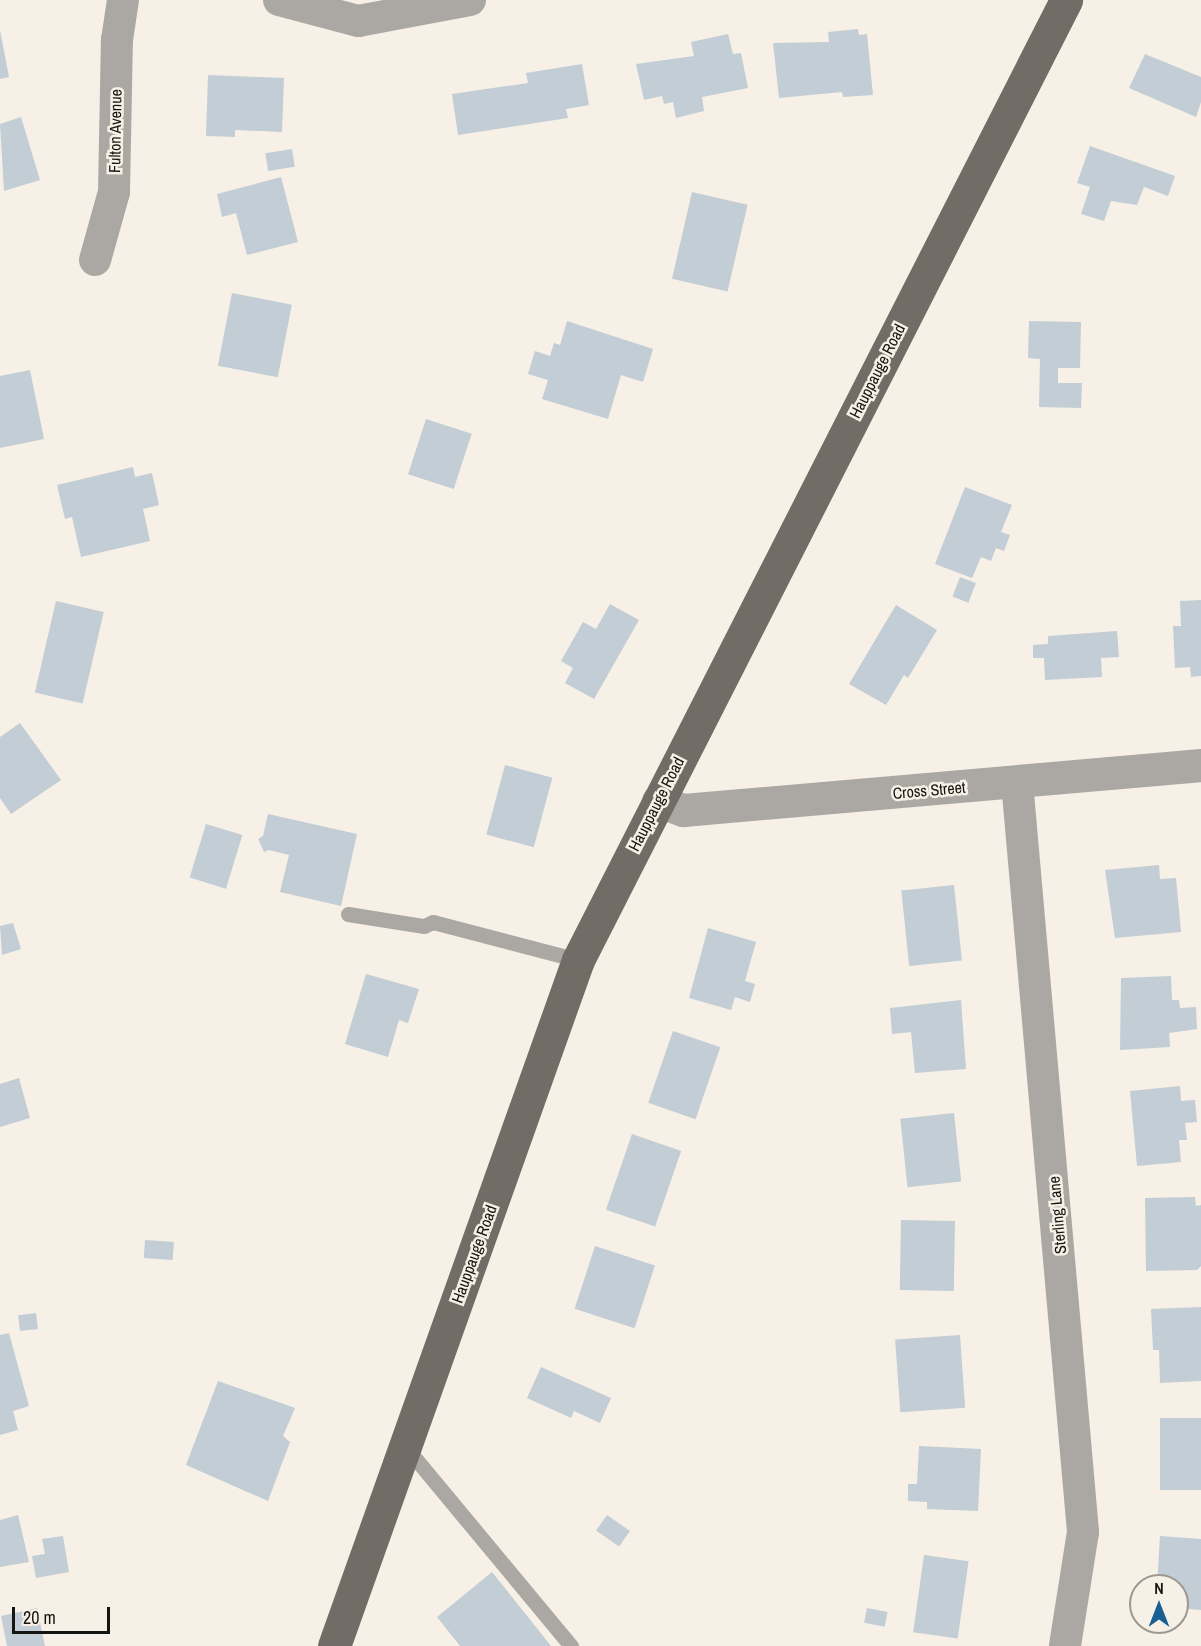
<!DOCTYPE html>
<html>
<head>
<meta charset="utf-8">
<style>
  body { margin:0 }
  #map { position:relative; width:1201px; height:1646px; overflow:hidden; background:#f6f0e6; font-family:"Archivo Narrow",sans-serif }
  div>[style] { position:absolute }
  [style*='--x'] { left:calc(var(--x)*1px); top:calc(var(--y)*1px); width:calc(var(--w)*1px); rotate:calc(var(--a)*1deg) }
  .building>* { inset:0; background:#c3cdd5; transform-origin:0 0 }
  .service>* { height:15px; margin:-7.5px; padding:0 7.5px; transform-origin:7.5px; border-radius:7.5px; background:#aba8a4 }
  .minor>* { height:32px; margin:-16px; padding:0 16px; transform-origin:16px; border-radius:16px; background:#aba8a4 }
  .tertiary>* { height:33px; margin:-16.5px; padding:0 16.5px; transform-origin:16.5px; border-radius:16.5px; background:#aba8a4 }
  .primary>* { height:33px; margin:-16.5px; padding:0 16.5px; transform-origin:16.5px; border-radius:16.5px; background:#716c65 }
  span { translate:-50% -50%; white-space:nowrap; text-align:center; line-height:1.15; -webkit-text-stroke:5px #f6f0e6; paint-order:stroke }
  .street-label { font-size:16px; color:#171511 }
  .north { position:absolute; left:1129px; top:1574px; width:60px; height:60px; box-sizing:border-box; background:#f6f0e6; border:2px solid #9d9891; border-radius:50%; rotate:0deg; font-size:16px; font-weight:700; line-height:24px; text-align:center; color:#171511 }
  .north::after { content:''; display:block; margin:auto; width:21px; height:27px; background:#186094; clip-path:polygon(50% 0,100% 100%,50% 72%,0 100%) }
  .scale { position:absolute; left:12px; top:1607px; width:98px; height:27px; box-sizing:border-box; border:3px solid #171511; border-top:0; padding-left:8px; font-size:18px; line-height:21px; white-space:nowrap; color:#171511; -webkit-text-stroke:4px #f6f0e6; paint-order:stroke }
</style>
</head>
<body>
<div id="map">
  <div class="building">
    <i style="clip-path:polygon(858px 29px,859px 35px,867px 34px,873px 95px,843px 97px,842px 92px,779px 98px,773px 43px,829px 42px,828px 32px)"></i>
    <i style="clip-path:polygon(0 30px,9px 77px,0 79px)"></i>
    <i style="clip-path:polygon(728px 34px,733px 54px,741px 53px,748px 88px,702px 97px,704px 111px,676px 118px,673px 102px,664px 104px,662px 96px,644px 100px,636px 64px,694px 56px,691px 42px)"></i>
    <i style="clip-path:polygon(1145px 54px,1201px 77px,1201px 102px,1196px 117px,1129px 88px)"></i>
    <i style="clip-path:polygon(582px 64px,589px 105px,566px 109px,568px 118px,458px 135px,452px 94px,528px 83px,526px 73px)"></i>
    <i style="clip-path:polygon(208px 75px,284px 78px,282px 132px,235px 130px,235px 137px,206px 136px)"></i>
    <i style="clip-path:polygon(21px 117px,40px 180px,4px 191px,0 124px)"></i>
    <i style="clip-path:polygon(1090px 146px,1175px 176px,1168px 196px,1144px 187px,1137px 205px,1111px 201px,1104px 221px,1081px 214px,1090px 187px,1077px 183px)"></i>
    <i style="left:292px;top:149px;width:18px;height:27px;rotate:81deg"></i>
    <i style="clip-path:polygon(281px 177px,298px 242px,247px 255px,236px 213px,222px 217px,217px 194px)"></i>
    <i style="left:692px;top:192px;width:57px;height:89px;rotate:13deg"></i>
    <i style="left:232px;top:293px;width:61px;height:74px;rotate:11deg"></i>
    <i style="clip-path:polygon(567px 321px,653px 349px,643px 382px,621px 375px,608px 419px,542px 399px,548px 380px,528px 374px,535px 351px,550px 356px,554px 343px,560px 345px)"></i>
    <i style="clip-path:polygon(1029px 321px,1081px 322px,1080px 368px,1058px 368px,1058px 383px,1082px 383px,1081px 408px,1039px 407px,1040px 359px,1028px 358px)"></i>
    <i style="clip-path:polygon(30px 370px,44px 439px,0 448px,0 376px)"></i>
    <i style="left:426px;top:419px;width:48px;height:58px;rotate:18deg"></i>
    <i style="clip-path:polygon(133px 467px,135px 477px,152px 473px,159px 505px,143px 509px,150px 541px,81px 557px,72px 517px,65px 519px,57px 485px)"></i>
    <i style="clip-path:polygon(965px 487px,1012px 505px,1001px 532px,1010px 535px,1004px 551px,996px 548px,991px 561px,981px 557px,972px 578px,935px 564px)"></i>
    <i style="left:960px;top:577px;width:17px;height:21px;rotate:21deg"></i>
    <i style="clip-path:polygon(1201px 600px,1201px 676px,1191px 677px,1190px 667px,1175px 668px,1173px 626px,1181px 626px,1180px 601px)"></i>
    <i style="left:56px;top:601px;width:49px;height:94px;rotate:13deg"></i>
    <i style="clip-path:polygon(610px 604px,639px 620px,594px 699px,565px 683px,573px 668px,561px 661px,583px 622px,596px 629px)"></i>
    <i style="clip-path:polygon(896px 605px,937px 630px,908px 678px,904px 675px,886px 705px,849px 684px)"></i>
    <i style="clip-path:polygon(1117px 631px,1119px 657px,1101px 658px,1102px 677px,1045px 680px,1044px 658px,1033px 658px,1033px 645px,1048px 644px,1048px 636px)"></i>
    <i style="clip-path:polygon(20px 723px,61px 780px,11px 814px,0 798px,0 737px)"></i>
    <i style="left:505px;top:765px;width:49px;height:72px;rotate:15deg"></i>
    <i style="clip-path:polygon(268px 814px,357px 834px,341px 906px,280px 892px,289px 855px,269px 850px,264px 852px,258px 839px,263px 836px)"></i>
    <i style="left:206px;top:824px;width:38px;height:56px;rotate:17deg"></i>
    <i style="clip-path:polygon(1159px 865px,1160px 879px,1176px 878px,1181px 932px,1115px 938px,1105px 870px)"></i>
    <i style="left:954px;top:885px;width:76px;height:53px;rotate:84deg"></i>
    <i style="clip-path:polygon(13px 923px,21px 949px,2px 955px,0 926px)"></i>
    <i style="clip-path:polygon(708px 928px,756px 942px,745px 981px,755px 984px,750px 1002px,735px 997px,731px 1010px,689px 998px)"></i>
    <i style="clip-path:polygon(366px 974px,419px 989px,408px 1023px,399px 1020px,388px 1057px,345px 1044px)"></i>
    <i style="clip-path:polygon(1171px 976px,1172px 1000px,1179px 1000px,1180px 1008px,1196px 1007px,1197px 1029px,1169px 1033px,1170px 1047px,1120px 1050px,1121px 978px)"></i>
    <i style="clip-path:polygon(961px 1000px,966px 1069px,915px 1073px,911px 1032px,892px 1034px,890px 1008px)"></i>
    <i style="left:673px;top:1031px;width:50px;height:76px;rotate:19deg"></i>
    <i style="clip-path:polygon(19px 1078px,30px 1118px,0 1127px,0 1084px)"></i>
    <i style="clip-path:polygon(1180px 1086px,1181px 1101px,1195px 1100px,1197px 1122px,1185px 1123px,1187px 1140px,1179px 1140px,1181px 1162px,1137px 1166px,1130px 1091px)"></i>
    <i style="left:954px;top:1113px;width:69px;height:54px;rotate:84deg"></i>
    <i style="left:632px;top:1134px;width:52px;height:80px;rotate:19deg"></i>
    <i style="clip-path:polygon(1195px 1197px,1196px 1206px,1201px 1205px,1201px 1266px,1197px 1270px,1146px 1271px,1145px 1198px)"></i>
    <i style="left:955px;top:1221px;width:70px;height:54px;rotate:91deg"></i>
    <i style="left:145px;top:1240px;width:29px;height:18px;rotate:4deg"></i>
    <i style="left:595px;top:1246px;width:63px;height:66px;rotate:18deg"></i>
    <i style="clip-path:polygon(1201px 1307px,1201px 1381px,1160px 1383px,1159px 1350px,1153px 1350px,1151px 1309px)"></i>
    <i style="left:36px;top:1313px;width:16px;height:18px;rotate:83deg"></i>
    <i style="clip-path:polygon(9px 1333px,29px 1406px,13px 1411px,18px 1430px,0 1435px,0 1335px)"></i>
    <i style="left:960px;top:1335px;width:73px;height:65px;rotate:86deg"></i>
    <i style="clip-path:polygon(541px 1367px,611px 1398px,600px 1423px,574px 1411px,571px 1418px,527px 1398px)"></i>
    <i style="clip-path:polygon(218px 1381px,295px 1408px,283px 1436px,290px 1442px,268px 1501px,186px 1465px)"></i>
    <i style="left:1201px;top:1418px;width:72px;height:41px;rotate:90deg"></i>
    <i style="clip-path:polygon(919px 1446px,981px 1449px,978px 1511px,927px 1509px,927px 1502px,908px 1501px,908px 1484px,917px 1484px)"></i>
    <i style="clip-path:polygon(18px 1515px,29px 1562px,0 1567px,0 1520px)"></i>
    <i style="left:607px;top:1515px;width:28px;height:19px;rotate:35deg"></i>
    <i style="clip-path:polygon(63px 1536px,69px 1572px,36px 1578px,32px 1556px,45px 1554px,42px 1539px)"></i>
    <i style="clip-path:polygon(1160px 1536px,1201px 1539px,1201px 1610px,1177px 1608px,1177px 1586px,1157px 1586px)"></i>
    <i style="left:924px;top:1555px;width:45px;height:78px;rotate:8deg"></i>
    <i style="clip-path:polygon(492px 1572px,551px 1646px,460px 1646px,437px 1617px)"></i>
    <i style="clip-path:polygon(37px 1608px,45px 1646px,7px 1646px,1px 1616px)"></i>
    <i style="left:867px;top:1608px;width:21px;height:15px;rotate:11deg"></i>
  </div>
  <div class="service">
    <i style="--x:348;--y:914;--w:77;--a:9"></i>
    <i style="--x:424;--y:926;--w:10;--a:-24"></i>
    <i style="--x:433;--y:922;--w:150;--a:14.7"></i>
    <i style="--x:405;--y:1446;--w:260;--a:50.3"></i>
  </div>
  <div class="minor">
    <i style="--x:279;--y:0;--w:82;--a:14.9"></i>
    <i style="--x:358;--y:21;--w:114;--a:-10.6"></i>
    <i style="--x:95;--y:260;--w:71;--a:-74.4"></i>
    <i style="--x:114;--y:192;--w:152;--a:-88.9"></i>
    <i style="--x:117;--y:40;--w:40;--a:-81.5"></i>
    <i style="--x:1017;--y:782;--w:753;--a:84.97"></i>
    <i style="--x:1083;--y:1532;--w:115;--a:99"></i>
  </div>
  <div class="tertiary">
    <i style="--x:658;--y:801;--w:27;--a:20"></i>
    <i style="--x:683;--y:810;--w:520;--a:-4.96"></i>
  </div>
  <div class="primary">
    <i style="--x:334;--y:1646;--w:728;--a:-70.42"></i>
    <i style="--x:578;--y:960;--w:1077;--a:-63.05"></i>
  </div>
  <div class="street-label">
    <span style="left:115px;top:131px;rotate:-89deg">Fulton Avenue</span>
    <span style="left:877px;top:371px;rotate:-63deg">Hauppauge Road</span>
    <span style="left:929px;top:790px;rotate:-5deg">Cross Street</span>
    <span style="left:656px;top:804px;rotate:-63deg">Hauppauge Road</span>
    <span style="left:1057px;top:1215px;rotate:-95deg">Sterling Lane</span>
    <span style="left:474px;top:1254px;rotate:-70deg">Hauppauge Road</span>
  </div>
  <div class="north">N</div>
  <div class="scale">20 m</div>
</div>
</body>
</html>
